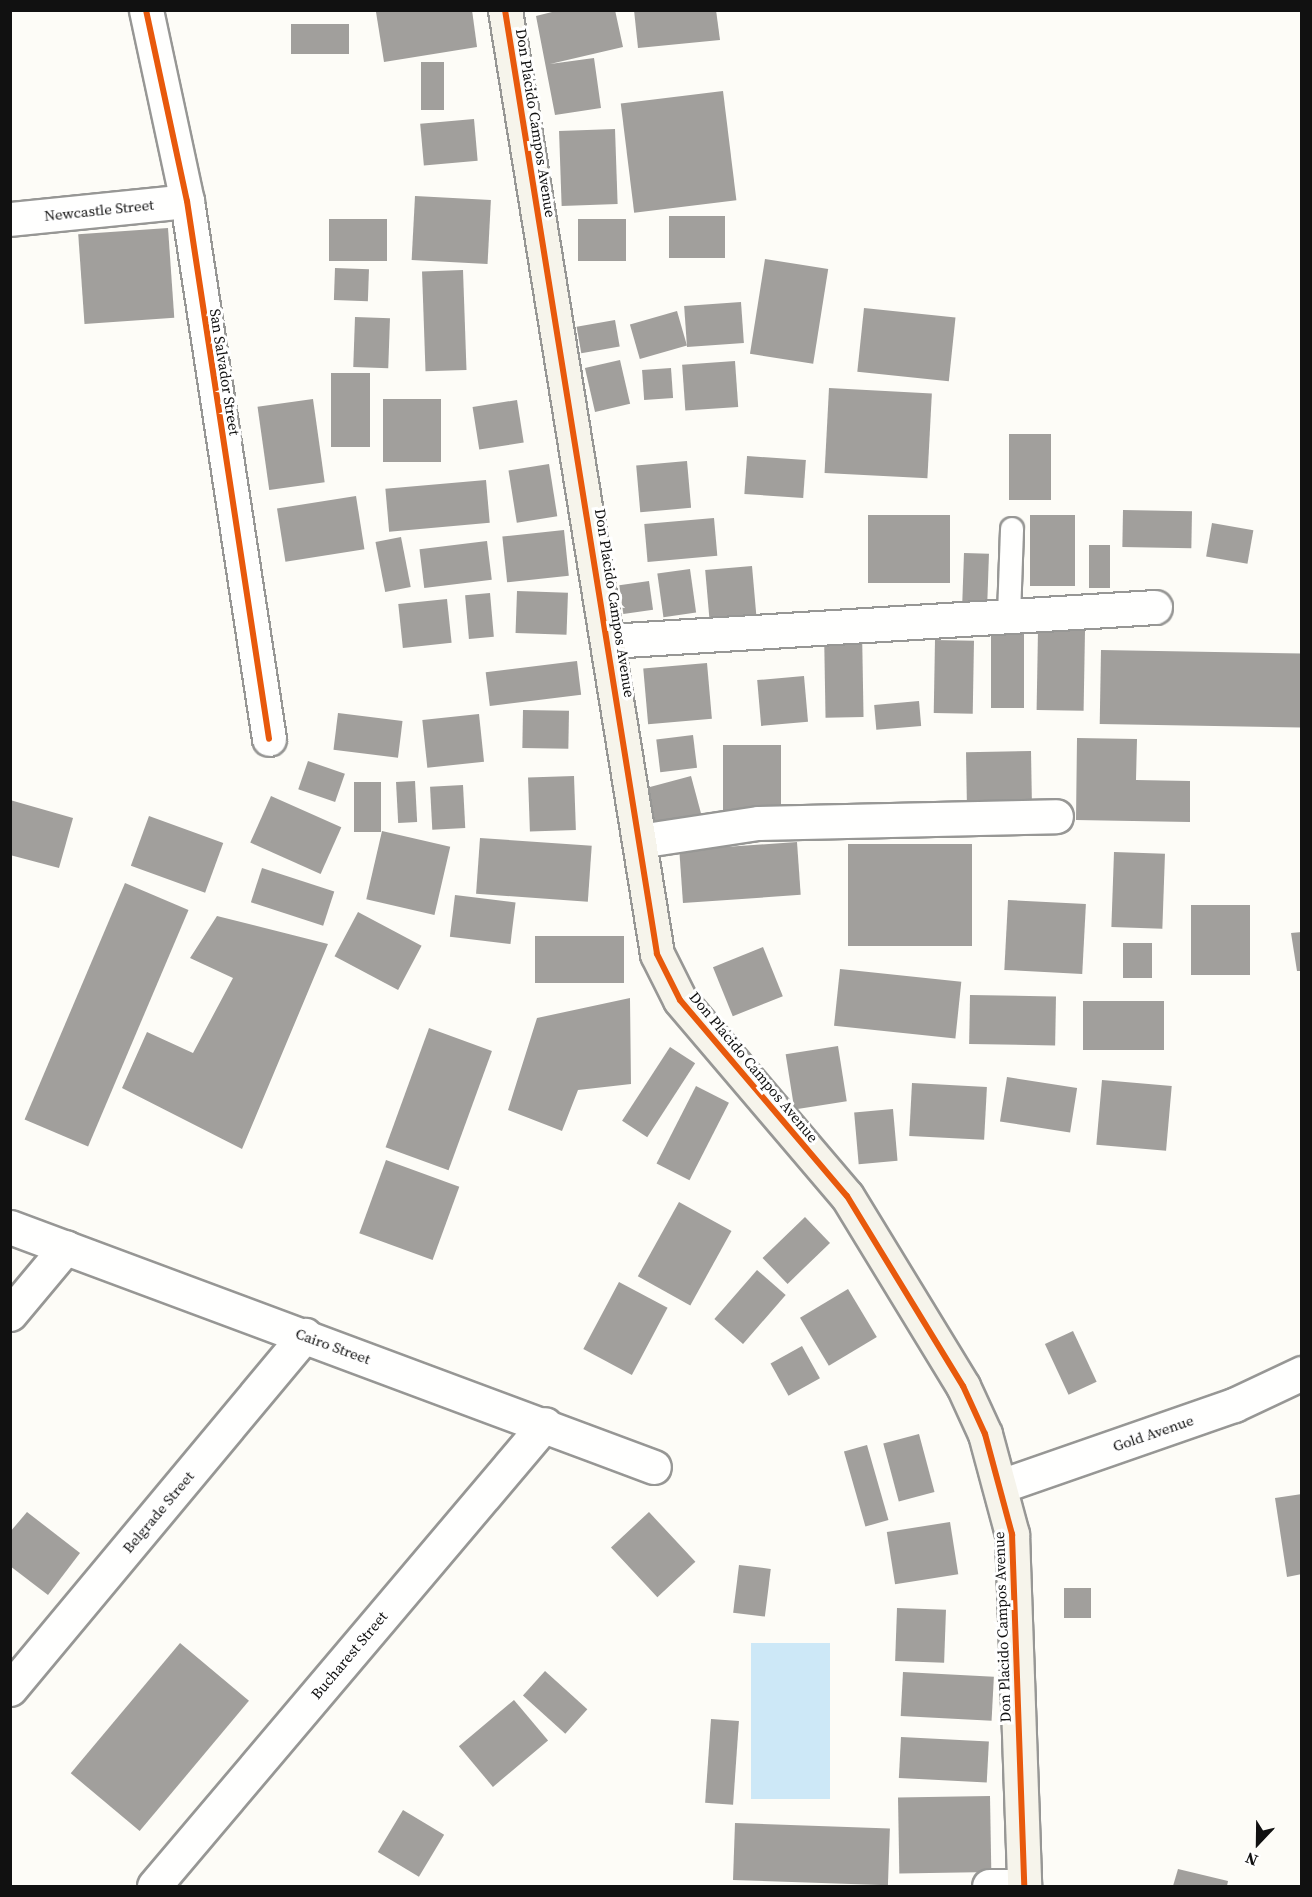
<!DOCTYPE html>
<html>
<head>
<meta charset="utf-8">
<style>
  body { margin:0 }
  #map { position:relative; width:1312px; height:1897px; overflow:hidden; background:#fdfcf7; font-family:"Source Serif 4",serif }
  div>[style] { position:absolute }
  [style*='--x'] { left:calc(var(--x)*1px); top:calc(var(--y)*1px); width:calc(var(--w)*1px); rotate:calc(var(--a)*1deg) }
  .water>* { inset:0; background:#cde8f7; transform-origin:0 0 }
  .building>* { inset:0; background:#a19f9c; transform-origin:0 0 }
  .roads { filter:drop-shadow(2px 0 #979795) drop-shadow(-2px 0 #979795) drop-shadow(0 2px #979795) drop-shadow(0 -2px #979795) }
  .service>* { height:22px; margin:-11px; padding:0 11px; transform-origin:11px; border-radius:11px; background:#fffffe }
  .minor>* { height:33px; margin:-16.5px; padding:0 16.5px; transform-origin:16.5px; border-radius:16.5px; background:#fffffe }
  .secondary>* { height:33px; margin:-16.5px; padding:0 16.5px; transform-origin:16.5px; border-radius:16.5px; background:#f6f4eb }
  .cycleway>* { height:6px; margin:-3px; padding:0 3px; transform-origin:3px; border-radius:3px; background:#e8590c }
  span { translate:-50% -50%; white-space:nowrap; text-align:center; line-height:1.15; -webkit-text-stroke:6px #fff; paint-order:stroke }
  .street-label { font-size:15px; color:#111 }
  .frame { position:absolute; inset:0; border:12px solid #111; pointer-events:none }
  .north { position:absolute; left:1228px; top:1813px; width:60px; height:60px; -webkit-text-stroke:4px #fff; paint-order:stroke; rotate:202deg; font-size:16px; font-weight:700; line-height:24px; text-align:center; color:#111 }
  .north::after { content:''; display:block; margin:auto; width:21px; height:27px; background:#111; clip-path:polygon(50% 0,100% 100%,50% 72%,0 100%) }
</style>
</head>
<body>
<div id="map">
  <div class="water">
    <i style="left:751px;top:1643px;width:79px;height:156px"></i>
  </div>
  <div class="building">
    <i style="clip-path:polygon(472px 10px,477px 47px,384px 62px,376px 12px)"></i>
    <i style="clip-path:polygon(560px 10px,615px 10px,623px 47px,550px 64px,594px 58px,601px 108px,555px 115px,536px 16px)"></i>
    <i style="clip-path:polygon(634px 10px,716px 10px,720px 40px,638px 48px)"></i>
    <i style="left:349px;top:24px;width:30px;height:58px;rotate:90deg"></i>
    <i style="left:421px;top:62px;width:23px;height:48px"></i>
    <i style="left:723px;top:91px;width:110px;height:103px;rotate:83deg"></i>
    <i style="left:474px;top:119px;width:42px;height:54px;rotate:85deg"></i>
    <i style="left:615px;top:129px;width:75px;height:56px;rotate:88deg"></i>
    <i style="left:415px;top:196px;width:76px;height:64px;rotate:3deg"></i>
    <i style="left:669px;top:216px;width:56px;height:42px"></i>
    <i style="left:387px;top:219px;width:42px;height:58px;rotate:90deg"></i>
    <i style="left:578px;top:219px;width:48px;height:42px"></i>
    <i style="left:168px;top:228px;width:90px;height:90px;rotate:86deg"></i>
    <i style="left:765px;top:259px;width:64px;height:96px;rotate:9deg"></i>
    <i style="left:335px;top:268px;width:34px;height:32px;rotate:2deg"></i>
    <i style="left:463px;top:270px;width:100px;height:41px;rotate:88deg"></i>
    <i style="left:741px;top:302px;width:41px;height:57px;rotate:86deg"></i>
    <i style="left:864px;top:308px;width:92px;height:64px;rotate:6deg"></i>
    <i style="left:677px;top:311px;width:36px;height:49px;rotate:74deg"></i>
    <i style="left:355px;top:317px;width:35px;height:50px;rotate:2deg"></i>
    <i style="left:615px;top:320px;width:27px;height:39px;rotate:80deg"></i>
    <i style="left:620px;top:360px;width:45px;height:36px;rotate:77deg"></i>
    <i style="left:735px;top:361px;width:46px;height:53px;rotate:86deg"></i>
    <i style="left:671px;top:368px;width:30px;height:29px;rotate:86deg"></i>
    <i style="left:331px;top:373px;width:39px;height:74px"></i>
    <i style="left:829px;top:388px;width:103px;height:85px;rotate:3deg"></i>
    <i style="left:313px;top:399px;width:84px;height:56px;rotate:82deg"></i>
    <i style="left:383px;top:399px;width:58px;height:63px"></i>
    <i style="left:517px;top:400px;width:43px;height:45px;rotate:81deg"></i>
    <i style="left:1009px;top:434px;width:42px;height:66px"></i>
    <i style="left:747px;top:456px;width:59px;height:38px;rotate:4deg"></i>
    <i style="left:687px;top:461px;width:47px;height:51px;rotate:85deg"></i>
    <i style="left:549px;top:464px;width:53px;height:41px;rotate:81deg"></i>
    <i style="left:486px;top:480px;width:43px;height:101px;rotate:85deg"></i>
    <i style="left:356px;top:496px;width:54px;height:80px;rotate:81deg"></i>
    <i style="left:1123px;top:510px;width:69px;height:37px;rotate:1deg"></i>
    <i style="left:868px;top:515px;width:82px;height:68px"></i>
    <i style="left:1030px;top:515px;width:45px;height:71px"></i>
    <i style="left:714px;top:518px;width:38px;height:70px;rotate:85deg"></i>
    <i style="left:1212px;top:523px;width:42px;height:34px;rotate:10deg"></i>
    <i style="left:564px;top:530px;width:46px;height:62px;rotate:84deg"></i>
    <i style="left:401px;top:537px;width:51px;height:26px;rotate:79deg"></i>
    <i style="left:487px;top:541px;width:39px;height:68px;rotate:83deg"></i>
    <i style="left:1089px;top:545px;width:21px;height:43px"></i>
    <i style="left:964px;top:553px;width:25px;height:48px;rotate:2deg"></i>
    <i style="left:752px;top:566px;width:52px;height:47px;rotate:85deg"></i>
    <i style="left:690px;top:569px;width:44px;height:33px;rotate:82deg"></i>
    <i style="left:649px;top:581px;width:29px;height:30px;rotate:82deg"></i>
    <i style="left:517px;top:591px;width:51px;height:42px;rotate:2deg"></i>
    <i style="left:490px;top:593px;width:44px;height:25px;rotate:85deg"></i>
    <i style="left:447px;top:599px;width:44px;height:49px;rotate:84deg"></i>
    <i style="left:991px;top:627px;width:33px;height:81px"></i>
    <i style="left:862px;top:629px;width:88px;height:38px;rotate:89deg"></i>
    <i style="left:1038px;top:630px;width:47px;height:80px;rotate:1deg"></i>
    <i style="left:935px;top:640px;width:39px;height:73px;rotate:1deg"></i>
    <i style="left:1101px;top:650px;width:201px;height:74px;rotate:1deg"></i>
    <i style="left:577px;top:661px;width:34px;height:92px;rotate:83deg"></i>
    <i style="left:707px;top:663px;width:56px;height:64px;rotate:85deg"></i>
    <i style="left:804px;top:676px;width:46px;height:47px;rotate:85deg"></i>
    <i style="left:919px;top:701px;width:25px;height:45px;rotate:85deg"></i>
    <i style="left:523px;top:710px;width:46px;height:38px;rotate:1deg"></i>
    <i style="left:338px;top:713px;width:65px;height:37px;rotate:7deg"></i>
    <i style="left:479px;top:714px;width:48px;height:57px;rotate:84deg"></i>
    <i style="left:693px;top:735px;width:33px;height:37px;rotate:83deg"></i>
    <i style="clip-path:polygon(1077px 738px,1137px 739px,1136px 780px,1190px 781px,1190px 822px,1076px 820px)"></i>
    <i style="left:723px;top:745px;width:58px;height:68px"></i>
    <i style="left:1031px;top:751px;width:50px;height:65px;rotate:89deg"></i>
    <i style="left:308px;top:761px;width:39px;height:30px;rotate:19deg"></i>
    <i style="left:574px;top:776px;width:54px;height:46px;rotate:88deg"></i>
    <i style="left:691px;top:776px;width:46px;height:55px;rotate:75deg"></i>
    <i style="left:415px;top:781px;width:41px;height:19px;rotate:87deg"></i>
    <i style="left:354px;top:782px;width:27px;height:50px"></i>
    <i style="left:463px;top:785px;width:43px;height:33px;rotate:87deg"></i>
    <i style="left:271px;top:796px;width:77px;height:51px;rotate:24deg"></i>
    <i style="clip-path:polygon(10px 800px,73px 818px,59px 868px,10px 855px)"></i>
    <i style="left:149px;top:816px;width:79px;height:53px;rotate:20deg"></i>
    <i style="left:382px;top:831px;width:70px;height:70px;rotate:13deg"></i>
    <i style="left:480px;top:838px;width:112px;height:56px;rotate:4deg"></i>
    <i style="left:797px;top:842px;width:53px;height:118px;rotate:86deg"></i>
    <i style="left:848px;top:844px;width:124px;height:102px"></i>
    <i style="left:1114px;top:852px;width:51px;height:75px;rotate:2deg"></i>
    <i style="left:262px;top:868px;width:76px;height:36px;rotate:18deg"></i>
    <i style="left:125px;top:883px;width:69px;height:257px;rotate:23deg"></i>
    <i style="left:455px;top:895px;width:61px;height:42px;rotate:7deg"></i>
    <i style="left:1008px;top:900px;width:78px;height:70px;rotate:3deg"></i>
    <i style="left:1250px;top:905px;width:70px;height:59px;rotate:90deg"></i>
    <i style="left:358px;top:912px;width:72px;height:50px;rotate:28deg"></i>
    <i style="clip-path:polygon(217px 916px,328px 944px,242px 1149px,122px 1088px,147px 1032px,193px 1053px,233px 978px,190px 958px)"></i>
    <i style="clip-path:polygon(1302px 932px,1302px 971px,1297px 971px,1291px 933px)"></i>
    <i style="left:624px;top:936px;width:47px;height:89px;rotate:90deg"></i>
    <i style="left:1123px;top:943px;width:29px;height:35px"></i>
    <i style="left:763px;top:947px;width:53px;height:54px;rotate:68deg"></i>
    <i style="left:840px;top:969px;width:122px;height:57px;rotate:6deg"></i>
    <i style="left:970px;top:995px;width:86px;height:49px;rotate:1deg"></i>
    <i style="clip-path:polygon(630px 998px,631px 1084px,578px 1090px,562px 1131px,508px 1110px,537px 1018px)"></i>
    <i style="left:1083px;top:1001px;width:81px;height:49px"></i>
    <i style="left:429px;top:1028px;width:67px;height:127px;rotate:20deg"></i>
    <i style="left:838px;top:1046px;width:56px;height:53px;rotate:81deg"></i>
    <i style="left:670px;top:1047px;width:30px;height:88px;rotate:33deg"></i>
    <i style="left:1007px;top:1077px;width:71px;height:45px;rotate:9deg"></i>
    <i style="left:1102px;top:1080px;width:70px;height:65px;rotate:5deg"></i>
    <i style="left:912px;top:1083px;width:75px;height:53px;rotate:3deg"></i>
    <i style="left:696px;top:1086px;width:37px;height:87px;rotate:27deg"></i>
    <i style="left:893px;top:1109px;width:52px;height:39px;rotate:85deg"></i>
    <i style="left:386px;top:1160px;width:78px;height:78px;rotate:20deg"></i>
    <i style="left:679px;top:1202px;width:60px;height:85px;rotate:29deg"></i>
    <i style="left:805px;top:1217px;width:36px;height:59px;rotate:46deg"></i>
    <i style="left:757px;top:1270px;width:38px;height:65px;rotate:41deg"></i>
    <i style="left:619px;top:1282px;width:55px;height:76px;rotate:28deg"></i>
    <i style="left:848px;top:1289px;width:56px;height:56px;rotate:59deg"></i>
    <i style="left:1073px;top:1331px;width:56px;height:31px;rotate:65deg"></i>
    <i style="left:802px;top:1346px;width:37px;height:36px;rotate:61deg"></i>
    <i style="left:919px;top:1434px;width:60px;height:37px;rotate:75deg"></i>
    <i style="left:867px;top:1445px;width:78px;height:24px;rotate:74deg"></i>
    <i style="clip-path:polygon(1302px 1494px,1302px 1574px,1287px 1577px,1275px 1498px)"></i>
    <i style="clip-path:polygon(27px 1512px,80px 1553px,48px 1595px,10px 1566px,10px 1532px)"></i>
    <i style="left:649px;top:1512px;width:68px;height:52px;rotate:47deg"></i>
    <i style="left:950px;top:1522px;width:53px;height:64px;rotate:81deg"></i>
    <i style="left:739px;top:1565px;width:32px;height:48px;rotate:7deg"></i>
    <i style="left:1064px;top:1588px;width:27px;height:30px"></i>
    <i style="left:897px;top:1608px;width:49px;height:53px;rotate:2deg"></i>
    <i style="left:180px;top:1643px;width:90px;height:170px;rotate:40deg"></i>
    <i style="left:545px;top:1671px;width:57px;height:33px;rotate:42deg"></i>
    <i style="left:903px;top:1672px;width:91px;height:44px;rotate:3deg"></i>
    <i style="left:514px;top:1700px;width:53px;height:72px;rotate:50deg"></i>
    <i style="left:711px;top:1719px;width:28px;height:84px;rotate:4deg"></i>
    <i style="left:901px;top:1737px;width:88px;height:41px;rotate:3deg"></i>
    <i style="left:990px;top:1796px;width:76px;height:92px;rotate:89deg"></i>
    <i style="left:403px;top:1810px;width:48px;height:49px;rotate:31deg"></i>
    <i style="left:735px;top:1823px;width:155px;height:57px;rotate:2deg"></i>
    <i style="clip-path:polygon(1178px 1869px,1228px 1881px,1227px 1886px,1173px 1886px)"></i>
  </div>
  <div class="roads">
    <div class="service">
      <i style="--x:1009;--y:616;--w:87;--a:-88"></i>
    </div>
    <div class="minor">
      <i style="--x:146;--y:10;--w:195;--a:77.9"></i>
      <i style="--x:187;--y:201;--w:544;--a:81.33"></i>
      <i style="--x:10;--y:219;--w:178;--a:-5.8"></i>
      <i style="--x:609;--y:641;--w:547;--a:-3.56"></i>
      <i style="--x:639;--y:841;--w:120;--a:-8.6"></i>
      <i style="--x:758;--y:823;--w:298;--a:-1.3"></i>
      <i style="--x:10;--y:1227;--w:687;--a:20.44"></i>
      <i style="--x:10;--y:1314;--w:87;--a:-50.1"></i>
      <i style="--x:1001;--y:1486;--w:247;--a:-19.2"></i>
      <i style="--x:1234;--y:1405;--w:75;--a:-25.2"></i>
      <i style="--x:10;--y:1689;--w:461;--a:-50.2"></i>
      <i style="--x:154;--y:1886;--w:605;--a:-49.76"></i>
      <i style="--x:989;--y:1886;--w:35;--a:0"></i>
    </div>
    <div class="secondary">
      <i style="--x:505;--y:10;--w:956;--a:80.85"></i>
      <i style="--x:657;--y:954;--w:51;--a:63.4"></i>
      <i style="--x:680;--y:1000;--w:257;--a:49.6"></i>
      <i style="--x:847;--y:1196;--w:223;--a:58.6"></i>
      <i style="--x:963;--y:1386;--w:53;--a:65.4"></i>
      <i style="--x:985;--y:1434;--w:104;--a:74.9"></i>
      <i style="--x:1012;--y:1534;--w:352;--a:88"></i>
    </div>
  </div>
  <div class="cycleway">
    <i style="--x:146;--y:10;--w:195;--a:77.9"></i>
    <i style="--x:187;--y:201;--w:544;--a:81.33"></i>
    <i style="--x:505;--y:10;--w:956;--a:80.85"></i>
    <i style="--x:657;--y:954;--w:51;--a:63.4"></i>
    <i style="--x:680;--y:1000;--w:257;--a:49.6"></i>
    <i style="--x:847;--y:1196;--w:223;--a:58.6"></i>
    <i style="--x:963;--y:1386;--w:53;--a:65.4"></i>
    <i style="--x:985;--y:1434;--w:104;--a:74.9"></i>
    <i style="--x:1012;--y:1534;--w:352;--a:88"></i>
  </div>
  <div class="street-label">
    <span style="left:536px;top:123px;rotate:81deg">Don Placido Campos Avenue</span>
    <span style="left:99px;top:210px;rotate:-6deg">Newcastle Street</span>
    <span style="left:225px;top:372px;rotate:81deg">San Salvador Street</span>
    <span style="left:615px;top:603px;rotate:81deg">Don Placido Campos Avenue</span>
    <span style="left:754px;top:1067px;rotate:50deg">Don Placido Campos Avenue</span>
    <span style="left:333px;top:1346px;rotate:20deg">Cairo Street</span>
    <span style="left:1153px;top:1433px;rotate:-19deg">Gold Avenue</span>
    <span style="left:158px;top:1512px;rotate:-50deg">Belgrade Street</span>
    <span style="left:1002px;top:1627px;rotate:-92deg">Don Placido Campos Avenue</span>
    <span style="left:349px;top:1655px;rotate:-50deg">Bucharest Street</span>
  </div>
  <div class="frame"></div>
  <div class="north">N</div>
</div>
</body>
</html>
